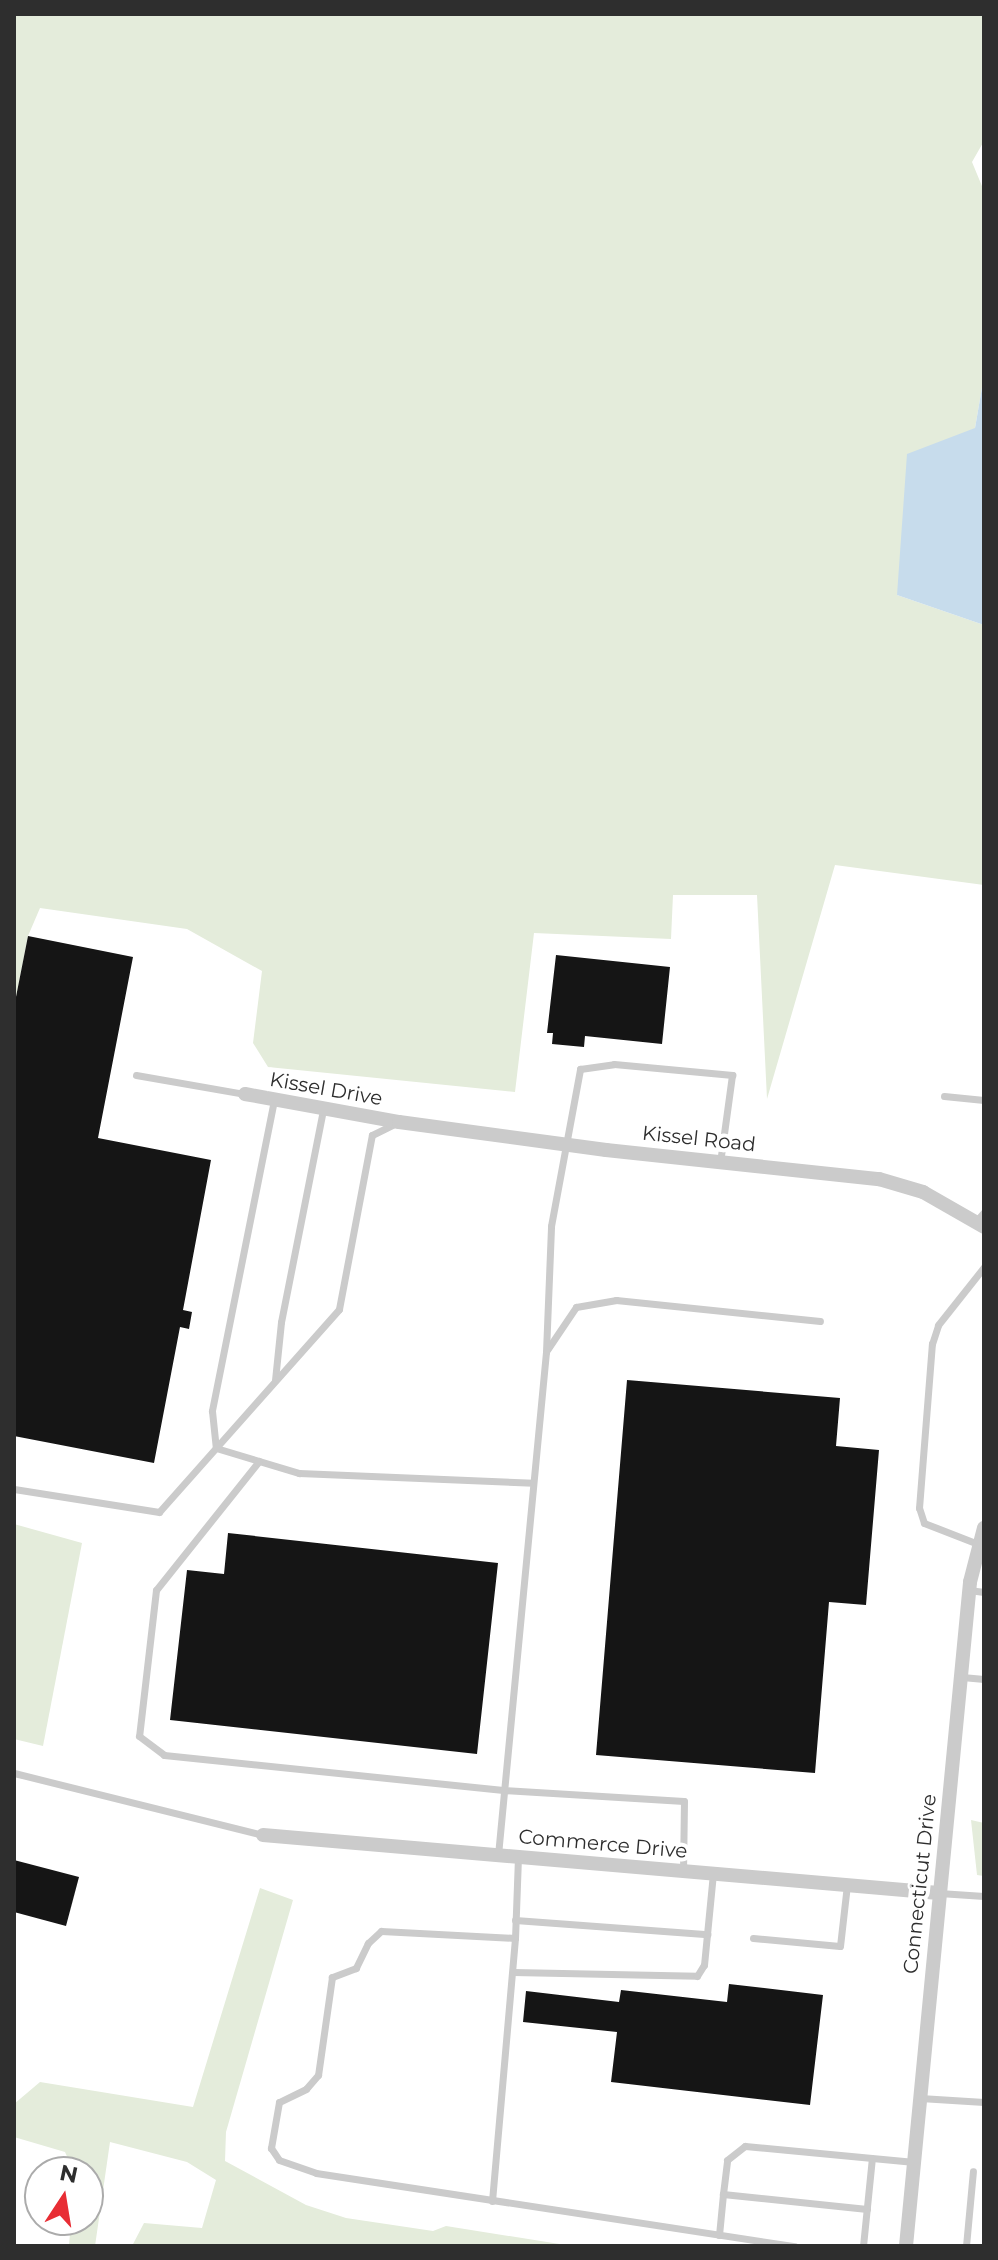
<!DOCTYPE html>
<html>
<head>
<meta charset="utf-8">
<style>
  body { margin:0 }
  #map { position:relative; width:998px; height:2260px; overflow:hidden; background:#fff; font-family:Montserrat,sans-serif }
  div>[style] { position:absolute }
  [style*='--x'] { left:calc(var(--x)*1px); top:calc(var(--y)*1px); width:calc(var(--w)*1px); rotate:calc(var(--a)*1deg) }
  .green>* { inset:0; background:#e4ecdb }
  .water>* { inset:0; background:#c7dcec }
  .building>* { inset:0; background:#151515 }
  .lane>* { height:7px; margin:-3.5px; padding:0 3.5px; transform-origin:3.5px; border-radius:3.5px; background:#cbcbcb }
  .street>* { height:14px; margin:-7px; padding:0 7px; transform-origin:7px; border-radius:7px; background:#cbcbcb }
  span { translate:-50% -50%; white-space:nowrap; text-align:center; line-height:1.15; -webkit-text-stroke:8px #fff; paint-order:stroke }
  .street-label { font-size:20px; color:#2e2e2e }
  .frame { position:absolute; inset:0; border:16px solid #2e2e2e; pointer-events:none }
  .north { position:absolute; left:24px; top:2156px; width:80px; height:80px; box-sizing:border-box; background:#fff; border:2px solid #ababab; border-radius:50%; rotate:12deg; font-size:22px; font-weight:700; line-height:32px; text-align:center; color:#2e2e2e }
  .north::after { content:''; display:block; margin:auto; width:28px; height:36px; background:#e82d34; clip-path:polygon(50% 0,100% 100%,50% 72%,0 100%) }
</style>
</head>
<body>
<div id="map">
  <div class="green">
    <i style="clip-path:polygon(14px 14px,984px 14px,984px 141px,972px 162px,984px 191px,984px 376px,975px 428px,897px 595px,984px 625px,984px 885px,835px 865px,767px 1099px,757px 895px,673px 895px,671px 939px,534px 933px,515px 1092px,268px 1067px,253px 1043px,262px 971px,187px 929px,40px 908px,28px 936px,14px 1007px)"></i>
    <i style="clip-path:polygon(14px 1524px,82px 1543px,43px 1746px,14px 1739px)"></i>
    <i style="clip-path:polygon(971px 1820px,984px 1823px,984px 1876px,977px 1875px)"></i>
    <i style="clip-path:polygon(260px 1888px,293px 1900px,226px 2132px,225px 2161px,306px 2205px,346px 2218px,433px 2231px,446px 2226px,572px 2246px,132px 2246px,144px 2223px,202px 2228px,216px 2180px,187px 2162px,110px 2142px,95px 2246px,69px 2246px,71px 2220px,88px 2220px,88px 2172px,74px 2172px,65px 2152px,14px 2137px,14px 2104px,40px 2082px,193px 2107px)"></i>
  </div>
  <div class="water">
    <i style="clip-path:polygon(984px 376px,984px 625px,897px 595px,907px 454px,975px 428px)"></i>
  </div>
  <div class="building">
    <i style="clip-path:polygon(28px 936px,133px 957px,98px 1138px,211px 1160px,183px 1310px,192px 1312px,189px 1329px,180px 1327px,154px 1463px,14px 1436px,14px 1007px)"></i>
    <i style="clip-path:polygon(556px 955px,670px 967px,662px 1044px,585px 1036px,584px 1047px,552px 1044px,553px 1033px,547px 1033px)"></i>
    <i style="clip-path:polygon(627px 1380px,840px 1398px,836px 1446px,879px 1450px,866px 1605px,829px 1602px,815px 1773px,596px 1755px)"></i>
    <i style="clip-path:polygon(228px 1533px,498px 1563px,477px 1754px,170px 1720px,187px 1570px,224px 1574px)"></i>
    <i style="clip-path:polygon(14px 1860px,79px 1877px,66px 1926px,14px 1912px)"></i>
    <i style="clip-path:polygon(729px 1984px,823px 1995px,810px 2105px,611px 2082px,617px 2032px,523px 2022px,526px 1991px,619px 2002px,621px 1990px,727px 2002px)"></i>
  </div>
  <div class="lane">
    <i style="--x:136;--y:1075;--w:111;--a:9.9"></i>
    <i style="--x:944;--y:1096;--w:40;--a:5.7"></i>
    <i style="--x:274;--y:1100;--w:317;--a:101.3"></i>
    <i style="--x:212;--y:1411;--w:37;--a:84"></i>
    <i style="--x:216;--y:1448;--w:87;--a:16.8"></i>
    <i style="--x:299;--y:1473;--w:234;--a:2.4"></i>
    <i style="--x:976;--y:1221;--w:12;--a:-48"></i>
    <i style="--x:547;--y:1350;--w:52;--a:-56"></i>
    <i style="--x:576;--y:1307;--w:41;--a:-9.9"></i>
    <i style="--x:616;--y:1300;--w:205;--a:5.9"></i>
    <i style="--x:275;--y:1380;--w:58;--a:-84.1"></i>
    <i style="--x:281;--y:1322;--w:217;--a:-78.8"></i>
    <i style="--x:259;--y:1461;--w:165;--a:128.6"></i>
    <i style="--x:156;--y:1590;--w:147;--a:96.6"></i>
    <i style="--x:139;--y:1736;--w:31;--a:37"></i>
    <i style="--x:164;--y:1755;--w:341;--a:5.9"></i>
    <i style="--x:503;--y:1790;--w:181;--a:3.5"></i>
    <i style="--x:684;--y:1801;--w:70;--a:90.8"></i>
    <i style="--x:14;--y:1489;--w:147;--a:9"></i>
    <i style="--x:159;--y:1512;--w:271;--a:-48.4"></i>
    <i style="--x:339;--y:1309;--w:177;--a:-79.3"></i>
    <i style="--x:372;--y:1135;--w:28;--a:-26"></i>
    <i style="--x:978;--y:1544;--w:58;--a:-158.7"></i>
    <i style="--x:924;--y:1523;--w:16;--a:-108"></i>
    <i style="--x:919;--y:1508;--w:165;--a:-85.5"></i>
    <i style="--x:932;--y:1344;--w:20;--a:-72"></i>
    <i style="--x:938;--y:1325;--w:74;--a:-51.6"></i>
    <i style="--x:969;--y:1590;--w:15;--a:8"></i>
    <i style="--x:962;--y:1677;--w:22;--a:5"></i>
    <i style="--x:14;--y:1773;--w:257;--a:14"></i>
    <i style="--x:498;--y:1855;--w:505;--a:-84.55"></i>
    <i style="--x:546;--y:1352;--w:126;--a:-87.7"></i>
    <i style="--x:551;--y:1226;--w:160;--a:-79.5"></i>
    <i style="--x:580;--y:1069;--w:34;--a:-8"></i>
    <i style="--x:614;--y:1064;--w:119;--a:5.3"></i>
    <i style="--x:732;--y:1075;--w:89;--a:97.8"></i>
    <i style="--x:518;--y:1857;--w:81;--a:92.1"></i>
    <i style="--x:515;--y:1938;--w:134;--a:-177"></i>
    <i style="--x:381;--y:1931;--w:18;--a:137"></i>
    <i style="--x:368;--y:1943;--w:28;--a:116"></i>
    <i style="--x:356;--y:1968;--w:26;--a:159"></i>
    <i style="--x:332;--y:1977;--w:99;--a:98.1"></i>
    <i style="--x:318;--y:2075;--w:18;--a:131"></i>
    <i style="--x:306;--y:2089;--w:30;--a:154"></i>
    <i style="--x:279;--y:2102;--w:47;--a:99.9"></i>
    <i style="--x:271;--y:2148;--w:14;--a:56"></i>
    <i style="--x:279;--y:2160;--w:39;--a:19"></i>
    <i style="--x:316;--y:2173;--w:484;--a:8.7"></i>
    <i style="--x:939;--y:1893;--w:45;--a:3.8"></i>
    <i style="--x:515;--y:1920;--w:193;--a:4.2"></i>
    <i style="--x:753;--y:1938;--w:87;--a:5.3"></i>
    <i style="--x:840;--y:1946;--w:61;--a:-83.5"></i>
    <i style="--x:513;--y:1972;--w:184;--a:1.2"></i>
    <i style="--x:697;--y:1976;--w:13;--a:-58"></i>
    <i style="--x:704;--y:1965;--w:91;--a:-84.4"></i>
    <i style="--x:920;--y:2098;--w:64;--a:3.6"></i>
    <i style="--x:492;--y:2201;--w:264;--a:-85"></i>
    <i style="--x:867;--y:2209;--w:145;--a:-174.1"></i>
    <i style="--x:723;--y:2194;--w:34;--a:-83"></i>
    <i style="--x:727;--y:2160;--w:23;--a:-38"></i>
    <i style="--x:745;--y:2146;--w:170;--a:5.4"></i>
    <i style="--x:719;--y:2235;--w:41;--a:-84.4"></i>
    <i style="--x:863;--y:2246;--w:88;--a:-84.2"></i>
    <i style="--x:966;--y:2246;--w:75;--a:-84.7"></i>
  </div>
  <div class="street">
    <i style="--x:245;--y:1094;--w:157;--a:10.3"></i>
    <i style="--x:399;--y:1122;--w:209;--a:7.7"></i>
    <i style="--x:606;--y:1150;--w:275;--a:6.1"></i>
    <i style="--x:879;--y:1179;--w:46;--a:16.5"></i>
    <i style="--x:923;--y:1192;--w:70;--a:29.8"></i>
    <i style="--x:263;--y:1835;--w:678;--a:4.9"></i>
    <i style="--x:906;--y:2246;--w:667;--a:-84.49"></i>
    <i style="--x:970;--y:1582;--w:56;--a:-75.5"></i>
  </div>
  <div class="street-label">
    <span style="left:326px;top:1089px;rotate:10deg">Kissel Drive</span>
    <span style="left:699px;top:1139px;rotate:6deg">Kissel Road</span>
    <span style="left:603px;top:1844px;rotate:5deg">Commerce Drive</span>
    <span style="left:920px;top:1884px;rotate:-84deg">Connecticut Drive</span>
  </div>
  <div class="frame"></div>
  <div class="north">N</div>
</div>
</body>
</html>
